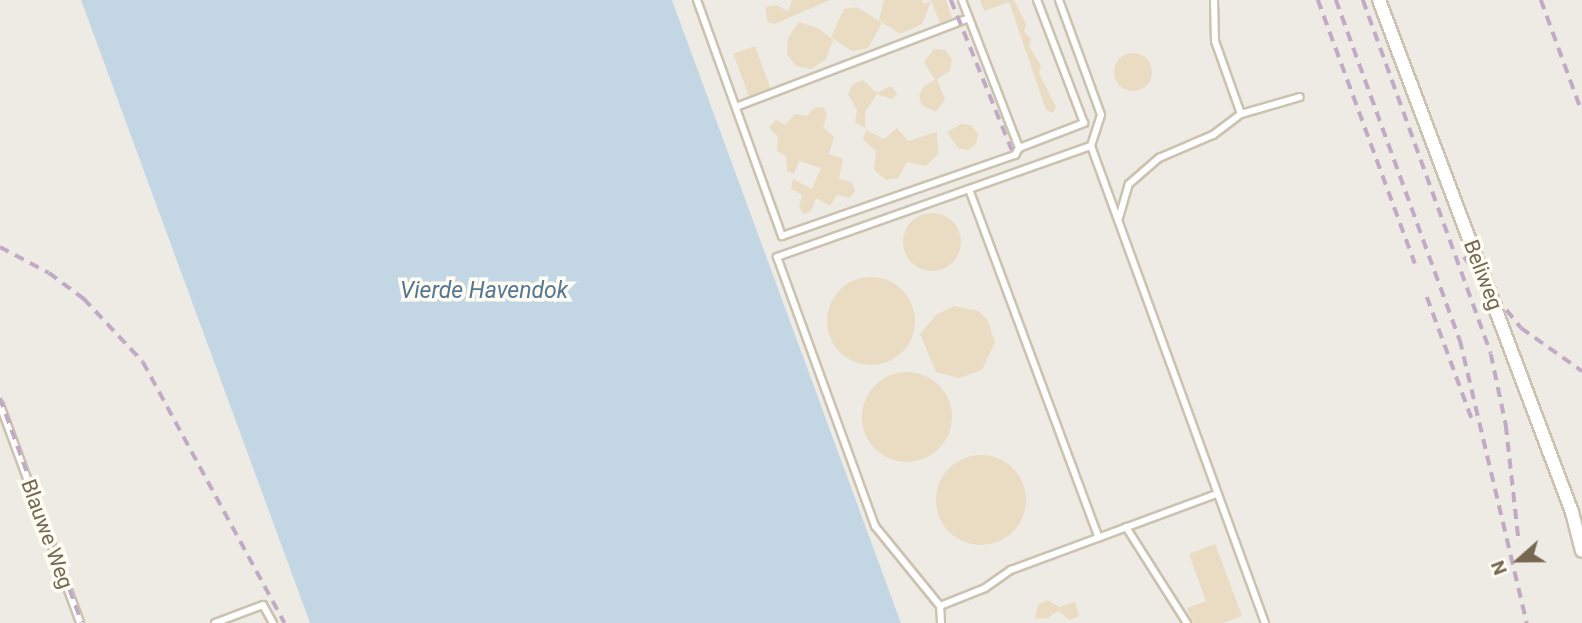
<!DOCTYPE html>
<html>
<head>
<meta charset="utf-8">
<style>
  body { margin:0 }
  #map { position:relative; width:1582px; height:623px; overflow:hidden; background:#fbf9ed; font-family:Roboto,sans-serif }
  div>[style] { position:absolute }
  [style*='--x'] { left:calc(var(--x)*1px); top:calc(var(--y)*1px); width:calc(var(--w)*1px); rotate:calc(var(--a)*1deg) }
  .industrial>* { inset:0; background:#edebe4 }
  .water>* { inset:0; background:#c2d6e4 }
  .building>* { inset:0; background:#e9dcc2; transform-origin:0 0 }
  .round { border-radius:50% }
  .roads { filter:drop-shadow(2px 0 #cbc2b0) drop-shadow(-2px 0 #cbc2b0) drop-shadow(0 2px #cbc2b0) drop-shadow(0 -2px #cbc2b0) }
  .service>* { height:6px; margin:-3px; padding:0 3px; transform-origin:3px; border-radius:3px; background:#fff }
  .minor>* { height:12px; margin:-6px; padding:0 6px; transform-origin:6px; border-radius:6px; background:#fff }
  .rail>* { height:3.5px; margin-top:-1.75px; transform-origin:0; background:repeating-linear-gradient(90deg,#c0aac5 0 10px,transparent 0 17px) }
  span { translate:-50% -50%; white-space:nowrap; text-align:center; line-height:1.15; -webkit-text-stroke:7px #fefcf3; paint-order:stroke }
  .street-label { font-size:21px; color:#756751 }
  .water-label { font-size:23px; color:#547893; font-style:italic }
  .north { position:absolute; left:1484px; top:525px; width:70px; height:70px; -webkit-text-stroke:5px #fefcf3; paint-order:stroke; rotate:249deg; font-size:19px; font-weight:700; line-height:28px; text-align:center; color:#756751 }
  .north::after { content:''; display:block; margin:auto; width:24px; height:32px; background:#756751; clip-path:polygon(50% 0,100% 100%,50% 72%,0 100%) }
</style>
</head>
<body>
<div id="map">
  <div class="industrial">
    <i style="clip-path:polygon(0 0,81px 0,310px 623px,0 623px)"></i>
    <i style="clip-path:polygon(672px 0,1582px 0,1582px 623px,901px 623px)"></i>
  </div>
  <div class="water">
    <i style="clip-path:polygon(81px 0,672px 0,901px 623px,310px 623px)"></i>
  </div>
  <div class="building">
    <i style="clip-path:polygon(792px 0,830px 0,775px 24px,767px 22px,766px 7px,776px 5px,788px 11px)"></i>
    <i style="clip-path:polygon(884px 0,922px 0,924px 4px,931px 1px,922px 24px,900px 34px,879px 20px)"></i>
    <i style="clip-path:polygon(931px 0,946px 0,952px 18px,940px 23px)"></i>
    <i style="clip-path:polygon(980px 0,1014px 0,1026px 24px,1024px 32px,1031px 38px,1029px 46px,1041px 66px,1039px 73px,1056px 107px,1053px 113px,1046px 110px,1009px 2px,984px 11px)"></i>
    <i style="clip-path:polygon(857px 7px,882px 23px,868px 48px,852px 51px,831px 37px,844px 9px)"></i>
    <i style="clip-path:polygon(799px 22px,818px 28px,833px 40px,826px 59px,812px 69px,796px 66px,787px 54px,788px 38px)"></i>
    <i style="left:755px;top:46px;width:45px;height:23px;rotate:70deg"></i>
    <i style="clip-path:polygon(934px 49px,945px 50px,952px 59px,950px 71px,937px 79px,945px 99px,936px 112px,922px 105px,919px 96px,923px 87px,935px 80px,924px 62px)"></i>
    <i class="round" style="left:1114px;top:53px;width:38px;height:38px"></i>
    <i style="clip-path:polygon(863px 80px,877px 93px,891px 86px,897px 94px,892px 99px,877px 94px,865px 112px,865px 128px,855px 122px,857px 110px,848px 94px,853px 84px)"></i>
    <i style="clip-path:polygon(823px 107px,827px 115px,823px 127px,834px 137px,829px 154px,843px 159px,839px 179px,851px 182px,855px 191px,849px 198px,837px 195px,830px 206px,816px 198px,811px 211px,804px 214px,799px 207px,802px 195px,791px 189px,793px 179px,812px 189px,821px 168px,799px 161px,794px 174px,787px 171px,786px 156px,777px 151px,778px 137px,769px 127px,776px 120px,785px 125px,795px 114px,807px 116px,814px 108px)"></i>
    <i style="clip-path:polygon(961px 124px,971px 125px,978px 134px,976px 144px,968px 150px,958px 148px,947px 132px)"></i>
    <i style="clip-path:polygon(897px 128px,908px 141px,937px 132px,938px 154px,926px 166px,907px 162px,898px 178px,886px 180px,874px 170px,876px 151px,863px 140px,866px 130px,884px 139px)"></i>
    <i class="round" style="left:903px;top:213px;width:58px;height:58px"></i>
    <i class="round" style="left:827px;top:277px;width:88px;height:88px"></i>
    <i style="clip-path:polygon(954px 306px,978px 311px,987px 319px,995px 342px,982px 370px,959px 378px,936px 372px,920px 334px,937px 314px)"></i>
    <i class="round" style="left:862px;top:372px;width:90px;height:90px"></i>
    <i class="round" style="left:936px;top:455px;width:90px;height:90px"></i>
    <i style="clip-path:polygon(1215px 544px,1242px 616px,1223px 623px,1193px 623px,1187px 608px,1206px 601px,1189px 554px)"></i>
    <i style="clip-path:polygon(1047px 600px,1059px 607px,1075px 602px,1079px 616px,1070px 620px,1058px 611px,1048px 618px,1035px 619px,1038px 605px)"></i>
  </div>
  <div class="roads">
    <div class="service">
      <i style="--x:697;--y:0;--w:251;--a:70.2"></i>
      <i style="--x:782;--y:236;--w:247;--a:-19.2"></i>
      <i style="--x:1015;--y:155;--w:8;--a:-60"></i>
      <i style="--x:1019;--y:148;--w:70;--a:-21"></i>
      <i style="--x:1084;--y:123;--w:132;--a:-110.9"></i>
      <i style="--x:962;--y:0;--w:159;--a:68.9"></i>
      <i style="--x:1059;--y:0;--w:122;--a:69.9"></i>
      <i style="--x:1101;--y:115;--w:33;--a:108"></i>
      <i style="--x:1091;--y:146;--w:508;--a:69.96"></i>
      <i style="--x:1214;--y:0;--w:41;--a:88.6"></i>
      <i style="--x:1215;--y:41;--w:77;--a:70.4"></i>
      <i style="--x:1241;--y:114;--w:61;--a:-16.1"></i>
      <i style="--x:736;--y:107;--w:249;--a:-20.9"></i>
      <i style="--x:969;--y:189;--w:372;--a:69.6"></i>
      <i style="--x:1119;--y:218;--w:35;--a:-74"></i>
      <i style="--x:1129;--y:184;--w:40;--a:-41"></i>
      <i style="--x:1159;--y:158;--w:59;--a:-23.1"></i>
      <i style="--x:1213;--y:135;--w:35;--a:-37"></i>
      <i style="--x:0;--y:405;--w:232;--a:69.8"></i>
      <i style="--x:1126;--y:527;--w:114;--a:57.6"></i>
      <i style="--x:940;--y:606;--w:48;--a:-21.8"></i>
      <i style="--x:985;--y:588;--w:32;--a:-35"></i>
      <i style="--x:1011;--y:570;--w:219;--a:-20.3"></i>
      <i style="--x:215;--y:623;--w:51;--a:-20.6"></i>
      <i style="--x:263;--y:605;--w:21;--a:61"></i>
      <i style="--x:941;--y:623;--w:17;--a:-93"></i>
      <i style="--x:940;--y:606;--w:103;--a:-129.1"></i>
      <i style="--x:875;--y:526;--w:286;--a:-110"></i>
      <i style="--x:777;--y:257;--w:333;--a:-19.5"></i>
    </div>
    <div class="minor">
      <i style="--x:1379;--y:0;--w:547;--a:69.35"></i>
      <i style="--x:1572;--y:512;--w:40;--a:75.6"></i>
    </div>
  </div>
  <div class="rail">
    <i style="--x:951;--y:0;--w:162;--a:67.9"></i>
    <i style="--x:1318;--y:0;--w:281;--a:69.8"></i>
    <i style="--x:1336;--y:0;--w:362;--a:70"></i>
    <i style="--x:1460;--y:340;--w:291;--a:76.7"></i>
    <i style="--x:1363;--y:0;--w:376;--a:70.1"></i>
    <i style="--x:1491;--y:354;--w:73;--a:78.1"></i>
    <i style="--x:1506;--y:425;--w:119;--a:83.7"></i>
    <i style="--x:1541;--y:0;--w:119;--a:69.9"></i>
    <i style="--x:0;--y:247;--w:55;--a:28"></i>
    <i style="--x:49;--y:273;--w:44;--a:36.6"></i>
    <i style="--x:84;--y:299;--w:86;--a:46.9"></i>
    <i style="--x:143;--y:362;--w:297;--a:61.5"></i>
    <i style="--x:1464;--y:257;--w:91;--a:51.2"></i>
    <i style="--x:1521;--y:328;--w:75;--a:35.2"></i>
    <i style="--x:1427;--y:297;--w:136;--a:69.8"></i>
    <i style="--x:0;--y:398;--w:239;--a:70"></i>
  </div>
  <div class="street-label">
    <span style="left:1483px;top:275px;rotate:69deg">Beliweg</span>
    <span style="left:47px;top:534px;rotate:70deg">Blauwe Weg</span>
  </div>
  <div class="water-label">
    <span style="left:484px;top:291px">Vierde Havendok</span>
  </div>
  <div class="north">N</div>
</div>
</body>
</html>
